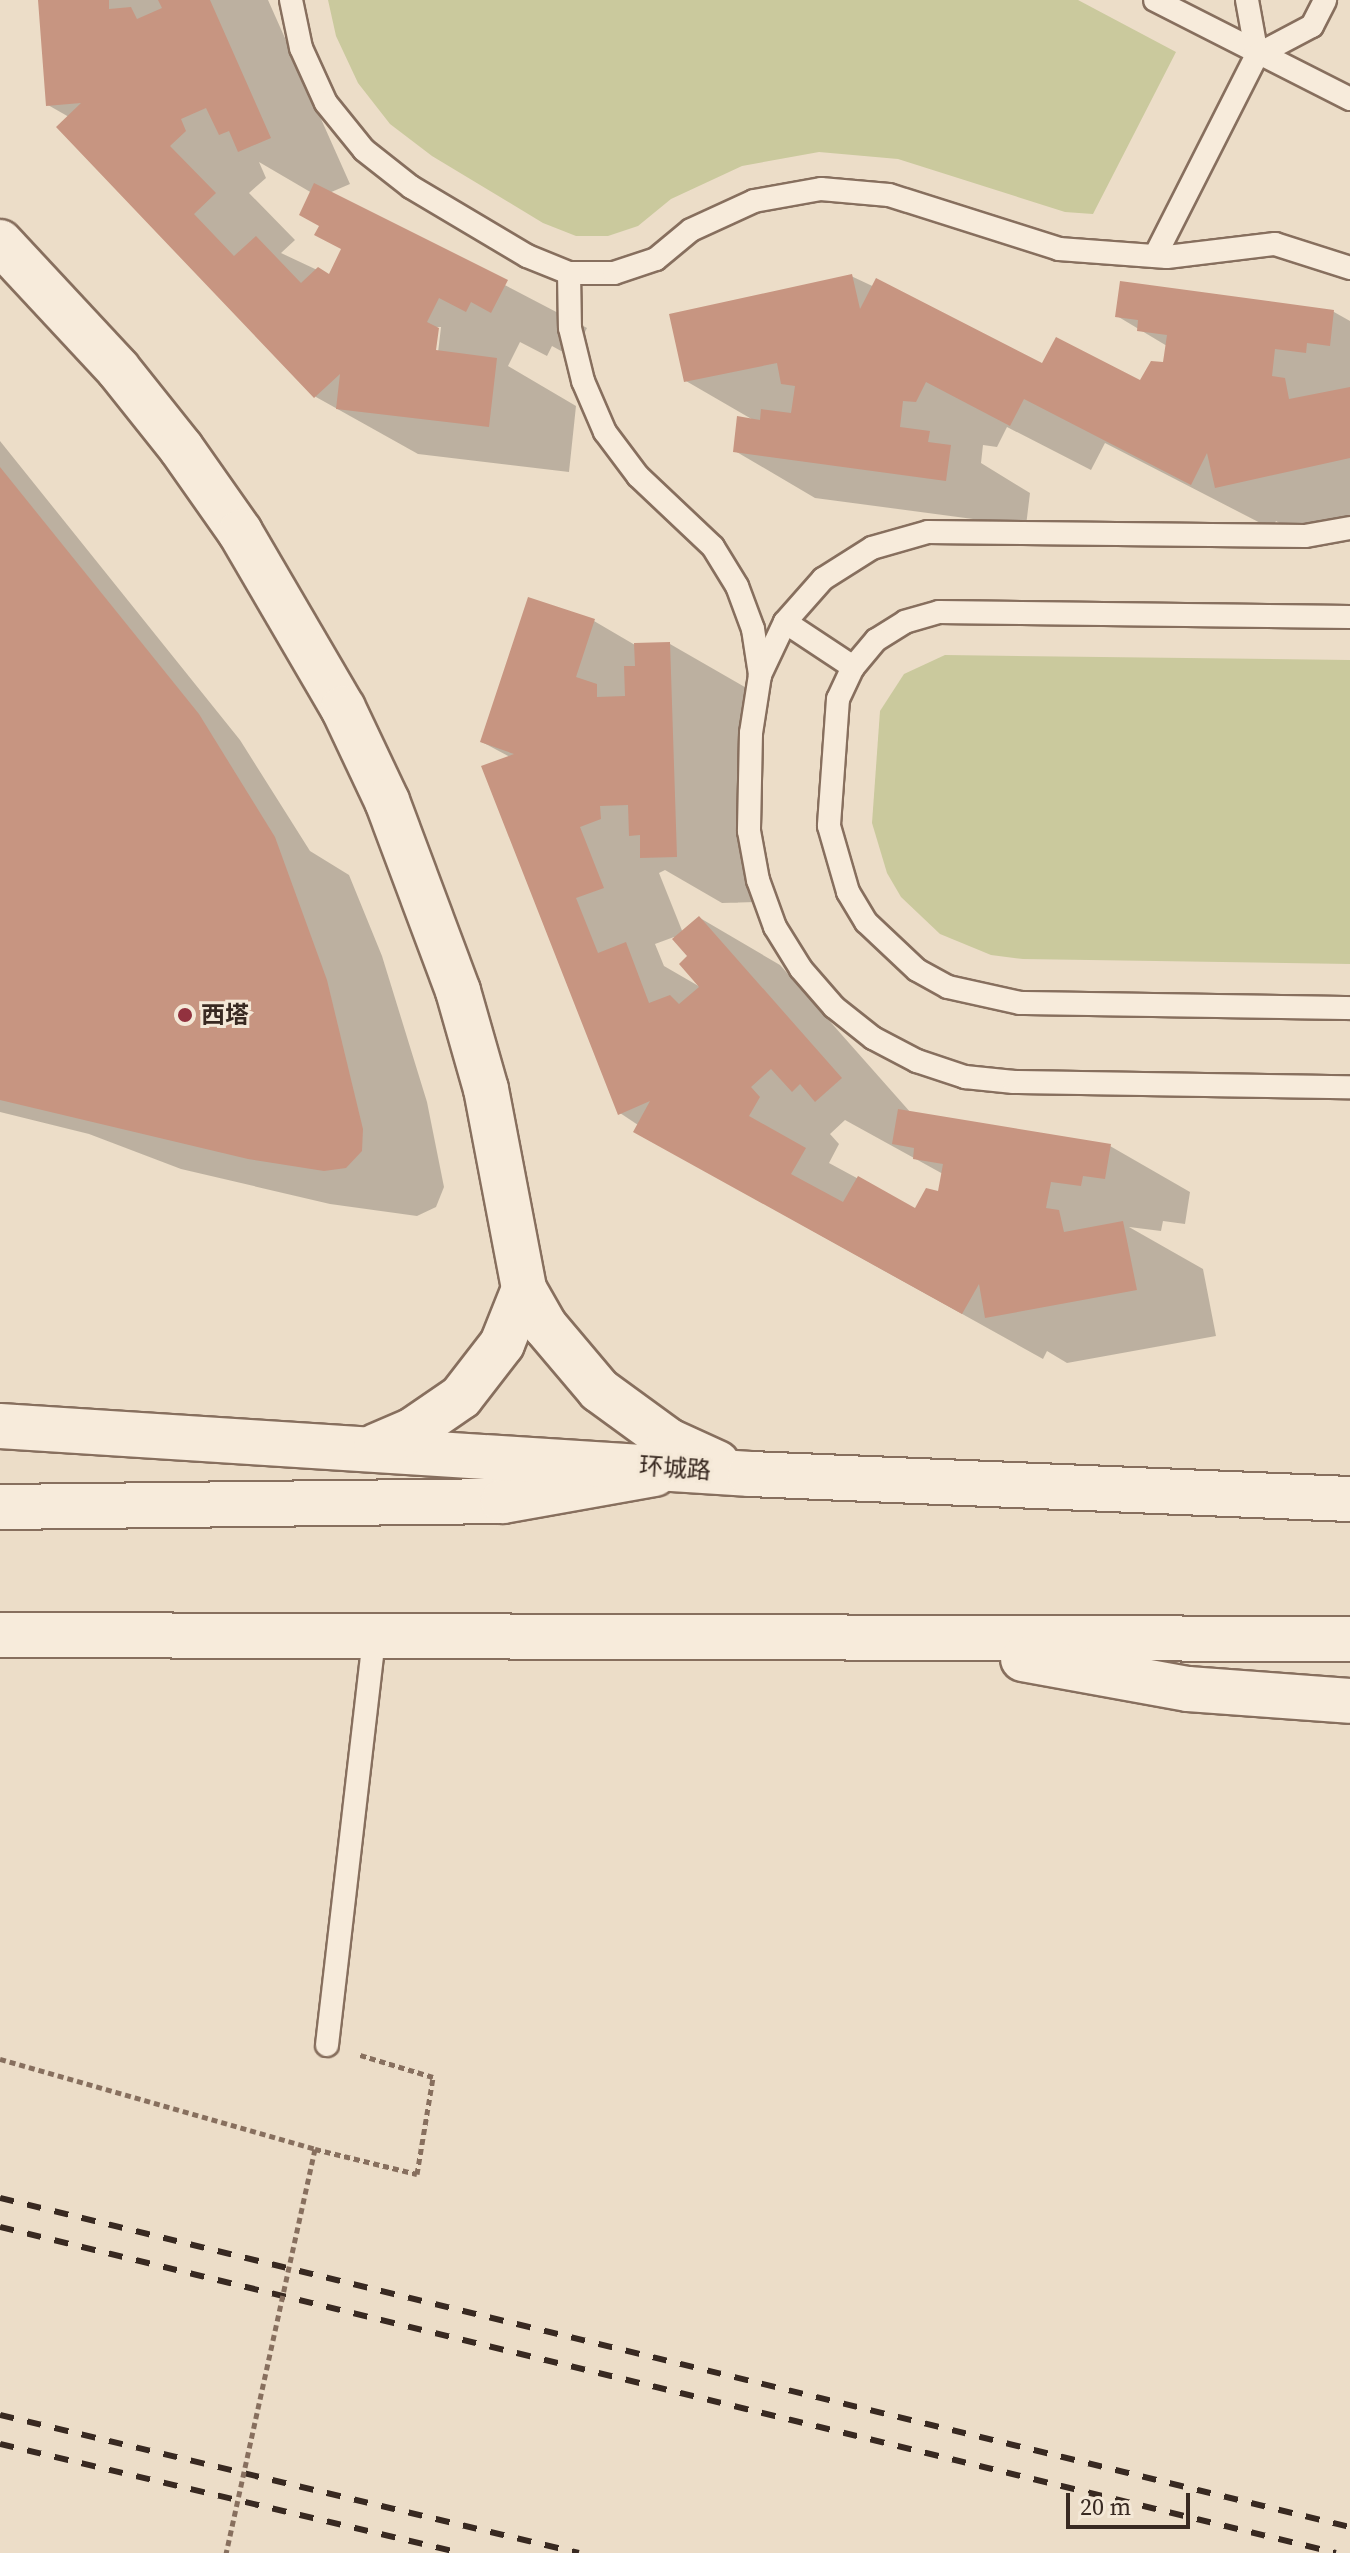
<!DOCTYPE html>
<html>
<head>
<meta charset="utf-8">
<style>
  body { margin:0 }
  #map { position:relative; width:1350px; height:2553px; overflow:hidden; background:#ecddc8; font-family:"Source Serif 4","Noto Sans SC",serif }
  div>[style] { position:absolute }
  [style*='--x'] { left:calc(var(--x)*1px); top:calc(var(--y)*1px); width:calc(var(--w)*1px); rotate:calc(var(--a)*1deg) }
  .green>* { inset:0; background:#cac99d }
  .shadow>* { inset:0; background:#0003 }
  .building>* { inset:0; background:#c79581 }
  .path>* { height:5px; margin-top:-2.5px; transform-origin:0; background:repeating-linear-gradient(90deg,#876f5e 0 6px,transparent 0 10px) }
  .roads { filter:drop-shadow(2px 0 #876f5e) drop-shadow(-2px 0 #876f5e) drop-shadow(0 2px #876f5e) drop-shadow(0 -2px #876f5e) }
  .service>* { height:22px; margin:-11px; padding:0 11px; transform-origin:11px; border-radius:11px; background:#f7ebdb }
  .tertiary>* { height:44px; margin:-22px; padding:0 22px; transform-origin:22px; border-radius:22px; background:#f7ebdb }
  .secondary>* { height:44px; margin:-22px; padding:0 22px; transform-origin:22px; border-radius:22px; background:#f7ebdb }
  .rail>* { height:6px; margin-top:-3px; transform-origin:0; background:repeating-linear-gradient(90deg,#382921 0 14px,transparent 0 28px) }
  .path-bridge>* { height:5px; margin-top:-2.5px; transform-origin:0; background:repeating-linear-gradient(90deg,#876f5e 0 6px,transparent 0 10px) }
  .dots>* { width:22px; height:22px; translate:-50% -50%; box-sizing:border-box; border:4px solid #f4e8d7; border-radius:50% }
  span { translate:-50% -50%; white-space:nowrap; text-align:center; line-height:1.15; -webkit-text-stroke:6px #f4e8d7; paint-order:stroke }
  .poi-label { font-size:24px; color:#382921; font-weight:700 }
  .left { translate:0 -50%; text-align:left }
  .street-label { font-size:24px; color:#382921 }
  .scale { position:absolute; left:1066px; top:2493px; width:124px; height:36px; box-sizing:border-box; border:4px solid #382921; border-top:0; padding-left:10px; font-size:24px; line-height:28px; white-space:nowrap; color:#382921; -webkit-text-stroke:6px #f4e8d7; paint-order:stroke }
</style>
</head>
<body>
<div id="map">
  <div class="green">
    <i style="clip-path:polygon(328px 0,1078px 0,1176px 52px,1093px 214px,1065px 212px,898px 159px,819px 152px,742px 166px,671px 199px,638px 226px,608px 236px,576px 236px,543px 223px,432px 156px,390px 124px,358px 83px,336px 36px)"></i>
    <i style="clip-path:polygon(945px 655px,1350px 660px,1350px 964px,1023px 959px,991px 955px,940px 934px,901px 897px,887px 873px,872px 823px,880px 711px,904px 674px)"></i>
  </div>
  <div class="shadow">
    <i style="clip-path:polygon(evenodd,40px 0,268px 0,350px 184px,329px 193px,587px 328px,572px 357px,552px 346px,547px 356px,520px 342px,508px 366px,576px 406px,569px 472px,418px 454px,316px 397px,58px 127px,69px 117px,48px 105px,40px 0,259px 162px,312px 193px,321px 226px,343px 250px,330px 276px,281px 253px,295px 240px,249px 193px,266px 178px,259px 162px,40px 0,437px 327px,441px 327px,437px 361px,433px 360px,437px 327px)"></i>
    <i style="clip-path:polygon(851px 276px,1043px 366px,1141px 383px,1165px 364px,1167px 346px,1117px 316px,1334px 312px,1350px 321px,1350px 521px,1297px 533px,1276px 521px,1272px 529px,1105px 443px,1091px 470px,1007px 427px,997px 447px,983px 445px,981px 463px,1030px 493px,1026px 526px,815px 498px,735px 451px,755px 421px,686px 381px)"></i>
    <i style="clip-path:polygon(0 441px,240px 740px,310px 851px,349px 875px,382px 956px,427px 1102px,444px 1187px,436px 1207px,417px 1216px,330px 1204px,181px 1169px,89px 1134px,0 1112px)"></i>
    <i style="clip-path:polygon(evenodd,594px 621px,635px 645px,670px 644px,750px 690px,756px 902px,722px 903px,665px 870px,659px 873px,683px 933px,700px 918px,780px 965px,911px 1113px,1110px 1146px,1190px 1192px,1185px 1224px,1163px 1221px,1161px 1231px,1129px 1227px,1203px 1269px,1216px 1336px,1067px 1363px,1047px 1351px,1043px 1359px,716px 1177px,620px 1113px,510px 757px,482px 742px,594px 621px,674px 937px,690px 957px,702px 988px,664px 966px,655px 944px,674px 937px,594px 621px,845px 1120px,943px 1174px,940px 1193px,916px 1210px,829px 1163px,839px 1144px,830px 1134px,845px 1120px)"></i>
  </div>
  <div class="building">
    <i style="clip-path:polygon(38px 0,109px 0,109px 9px,131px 7px,137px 19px,162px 8px,158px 0,210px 0,271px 138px,238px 152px,229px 131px,219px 135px,206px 108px,181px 119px,186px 131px,170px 146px,216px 193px,194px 214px,234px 256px,256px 236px,301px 283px,318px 267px,329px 274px,341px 249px,314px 235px,319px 226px,299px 215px,314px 183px,508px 280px,491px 313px,471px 302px,466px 312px,439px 298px,427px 322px,439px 328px,436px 350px,497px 358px,489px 427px,336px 409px,340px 374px,314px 398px,56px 127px,81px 103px,46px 106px)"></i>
    <i style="clip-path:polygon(852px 274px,860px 309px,876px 278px,1042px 363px,1056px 337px,1140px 380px,1151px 361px,1163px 362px,1167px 335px,1137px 331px,1138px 320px,1115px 317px,1120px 281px,1334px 310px,1330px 346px,1307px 343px,1306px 353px,1275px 349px,1272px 376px,1285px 378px,1289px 399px,1350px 387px,1350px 458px,1215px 488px,1207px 453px,1191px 485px,1024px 399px,1010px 426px,926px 382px,916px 402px,903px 401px,900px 427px,930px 431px,928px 442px,951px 445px,946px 481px,733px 452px,737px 416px,760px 420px,761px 409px,791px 413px,795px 386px,781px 384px,777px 363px,684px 382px,669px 314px)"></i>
    <i style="clip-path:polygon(0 467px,199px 714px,275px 837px,327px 980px,363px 1129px,362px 1151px,346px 1168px,324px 1171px,248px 1159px,0 1100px)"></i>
    <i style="clip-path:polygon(528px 597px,595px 619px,576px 677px,597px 684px,597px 697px,625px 696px,624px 666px,635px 666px,634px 643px,670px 642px,677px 857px,640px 858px,640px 835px,629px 836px,628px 805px,600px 806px,601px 819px,580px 827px,604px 888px,576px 898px,598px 953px,626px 942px,649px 1003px,670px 995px,679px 1004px,699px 987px,679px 964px,687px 956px,672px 939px,699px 916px,842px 1078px,815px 1102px,800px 1084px,792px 1092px,771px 1069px,751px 1087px,760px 1097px,749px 1116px,806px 1148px,791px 1174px,843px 1202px,858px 1176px,915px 1208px,926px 1188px,938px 1191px,943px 1164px,913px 1159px,914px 1148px,892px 1144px,898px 1109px,1111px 1144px,1105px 1179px,1083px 1176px,1081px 1186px,1051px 1182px,1046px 1208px,1059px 1210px,1064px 1232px,1123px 1221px,1137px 1290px,985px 1318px,979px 1284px,962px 1314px,633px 1132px,650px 1101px,618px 1115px,481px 766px,514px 754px,480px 742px)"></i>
  </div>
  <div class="path">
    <i style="--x:315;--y:2149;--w:105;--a:13.8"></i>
    <i style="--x:417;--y:2174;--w:98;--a:-80.6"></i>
    <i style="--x:433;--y:2077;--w:79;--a:-163.2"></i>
  </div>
  <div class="roads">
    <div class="service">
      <i style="--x:291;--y:0;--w:49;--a:78.2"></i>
      <i style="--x:301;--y:48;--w:60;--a:65.6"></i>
      <i style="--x:326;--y:103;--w:60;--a:51"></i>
      <i style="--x:364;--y:150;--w:60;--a:38.2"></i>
      <i style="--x:411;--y:187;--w:135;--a:30.7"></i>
      <i style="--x:527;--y:256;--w:45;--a:22"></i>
      <i style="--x:569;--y:273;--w:45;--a:0"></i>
      <i style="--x:614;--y:273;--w:44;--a:-18.4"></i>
      <i style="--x:656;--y:259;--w:45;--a:-39.6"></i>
      <i style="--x:691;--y:230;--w:69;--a:-24.7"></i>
      <i style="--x:754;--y:201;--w:68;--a:-10.2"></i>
      <i style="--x:821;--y:189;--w:68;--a:5"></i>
      <i style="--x:889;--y:195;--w:178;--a:17.6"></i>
      <i style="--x:1059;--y:249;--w:108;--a:4.2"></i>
      <i style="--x:1167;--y:257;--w:109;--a:-6.9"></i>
      <i style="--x:1275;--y:244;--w:79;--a:17.7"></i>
      <i style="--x:1155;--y:0;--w:219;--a:26.9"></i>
      <i style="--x:1247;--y:0;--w:56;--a:79.7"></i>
      <i style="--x:1155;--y:256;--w:225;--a:-63.1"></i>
      <i style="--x:1257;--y:55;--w:62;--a:-27.8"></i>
      <i style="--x:1312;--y:26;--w:29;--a:-63"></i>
      <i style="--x:569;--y:273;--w:55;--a:89"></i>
      <i style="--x:570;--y:328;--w:55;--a:76.2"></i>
      <i style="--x:583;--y:381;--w:56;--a:66.7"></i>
      <i style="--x:605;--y:432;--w:55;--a:53.1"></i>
      <i style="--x:638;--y:476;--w:103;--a:43.4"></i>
      <i style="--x:713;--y:547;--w:46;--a:58.4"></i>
      <i style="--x:737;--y:586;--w:46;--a:69.6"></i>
      <i style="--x:753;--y:629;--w:47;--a:81.3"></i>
      <i style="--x:1350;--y:528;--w:46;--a:169.9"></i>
      <i style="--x:1305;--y:536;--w:377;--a:-179.4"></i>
      <i style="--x:928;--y:532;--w:58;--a:164.1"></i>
      <i style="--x:872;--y:548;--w:58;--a:147.7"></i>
      <i style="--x:823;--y:579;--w:57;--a:131.5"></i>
      <i style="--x:785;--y:622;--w:59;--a:115.3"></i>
      <i style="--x:760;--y:675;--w:59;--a:98.8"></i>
      <i style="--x:751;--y:733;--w:98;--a:91.2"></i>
      <i style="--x:749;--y:831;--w:50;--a:79.6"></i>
      <i style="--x:758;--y:880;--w:50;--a:70.1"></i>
      <i style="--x:775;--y:927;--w:49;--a:58.2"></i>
      <i style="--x:801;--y:969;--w:50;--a:49"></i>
      <i style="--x:834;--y:1007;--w:50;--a:38.5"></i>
      <i style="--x:873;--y:1038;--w:50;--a:27.6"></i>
      <i style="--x:917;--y:1061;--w:51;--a:18.4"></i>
      <i style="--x:965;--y:1077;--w:49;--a:5.8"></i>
      <i style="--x:1014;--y:1082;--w:336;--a:0.9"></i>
      <i style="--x:1350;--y:617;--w:411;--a:-179.3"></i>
      <i style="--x:939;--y:612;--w:35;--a:164"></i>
      <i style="--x:905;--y:622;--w:34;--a:148"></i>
      <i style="--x:876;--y:640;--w:35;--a:130"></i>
      <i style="--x:853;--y:667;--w:35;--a:115"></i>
      <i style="--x:838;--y:699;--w:127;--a:94.1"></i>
      <i style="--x:829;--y:826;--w:69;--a:73.9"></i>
      <i style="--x:848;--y:892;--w:35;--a:59"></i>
      <i style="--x:866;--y:922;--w:70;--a:43.3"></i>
      <i style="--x:917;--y:970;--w:35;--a:29"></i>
      <i style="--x:948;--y:987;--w:74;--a:12.5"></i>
      <i style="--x:1020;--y:1003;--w:330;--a:0.9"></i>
      <i style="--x:785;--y:622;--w:82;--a:33.5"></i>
      <i style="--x:327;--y:2045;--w:411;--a:-83.4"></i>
    </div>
    <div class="tertiary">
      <i style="--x:0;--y:242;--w:173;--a:47.1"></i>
      <i style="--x:118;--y:369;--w:101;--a:51.4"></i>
      <i style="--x:181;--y:448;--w:103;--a:54.9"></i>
      <i style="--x:240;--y:532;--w:204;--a:59.7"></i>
      <i style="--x:343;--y:708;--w:103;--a:64.7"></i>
      <i style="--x:387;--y:801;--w:203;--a:69.5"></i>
      <i style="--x:458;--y:991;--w:102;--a:74.1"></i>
      <i style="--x:486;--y:1089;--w:204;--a:79.2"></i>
      <i style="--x:0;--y:1507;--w:503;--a:-0.68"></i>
      <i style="--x:503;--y:1501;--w:154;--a:-10.1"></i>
    </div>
    <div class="secondary">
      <i style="--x:524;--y:1289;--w:43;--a:60.4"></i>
      <i style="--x:545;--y:1326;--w:84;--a:49.8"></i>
      <i style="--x:599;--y:1390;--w:87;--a:36.1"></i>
      <i style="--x:669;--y:1441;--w:53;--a:24.6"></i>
      <i style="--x:0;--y:1426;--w:752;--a:3.66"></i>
      <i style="--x:750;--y:1474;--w:601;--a:2.39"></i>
      <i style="--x:376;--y:1446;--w:40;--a:-23.4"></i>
      <i style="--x:413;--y:1430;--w:58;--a:-34.5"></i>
      <i style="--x:461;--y:1397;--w:67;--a:-52.3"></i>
      <i style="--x:502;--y:1344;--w:59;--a:-68.2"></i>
      <i style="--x:0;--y:1635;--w:1350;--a:0.17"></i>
      <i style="--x:1023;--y:1659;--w:168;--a:10.3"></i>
      <i style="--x:1188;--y:1689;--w:162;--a:4.2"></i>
    </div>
  </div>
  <div class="rail">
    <i style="--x:0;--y:2198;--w:1390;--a:13.7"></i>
    <i style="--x:0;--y:2227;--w:1375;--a:13.71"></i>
    <i style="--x:0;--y:2415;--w:595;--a:13.41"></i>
    <i style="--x:0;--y:2444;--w:473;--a:13.3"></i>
  </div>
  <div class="path-bridge">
    <i style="--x:0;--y:2059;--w:328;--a:15.9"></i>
    <i style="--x:315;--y:2149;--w:414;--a:102.4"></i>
  </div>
  <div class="dots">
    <i style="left:185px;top:1015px;background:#92323f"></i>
  </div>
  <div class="poi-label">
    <span class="left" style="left:201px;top:1015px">西塔</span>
  </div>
  <div class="street-label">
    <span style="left:675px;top:1468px;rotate:4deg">环城路</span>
  </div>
  <div class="scale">20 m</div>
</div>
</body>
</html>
